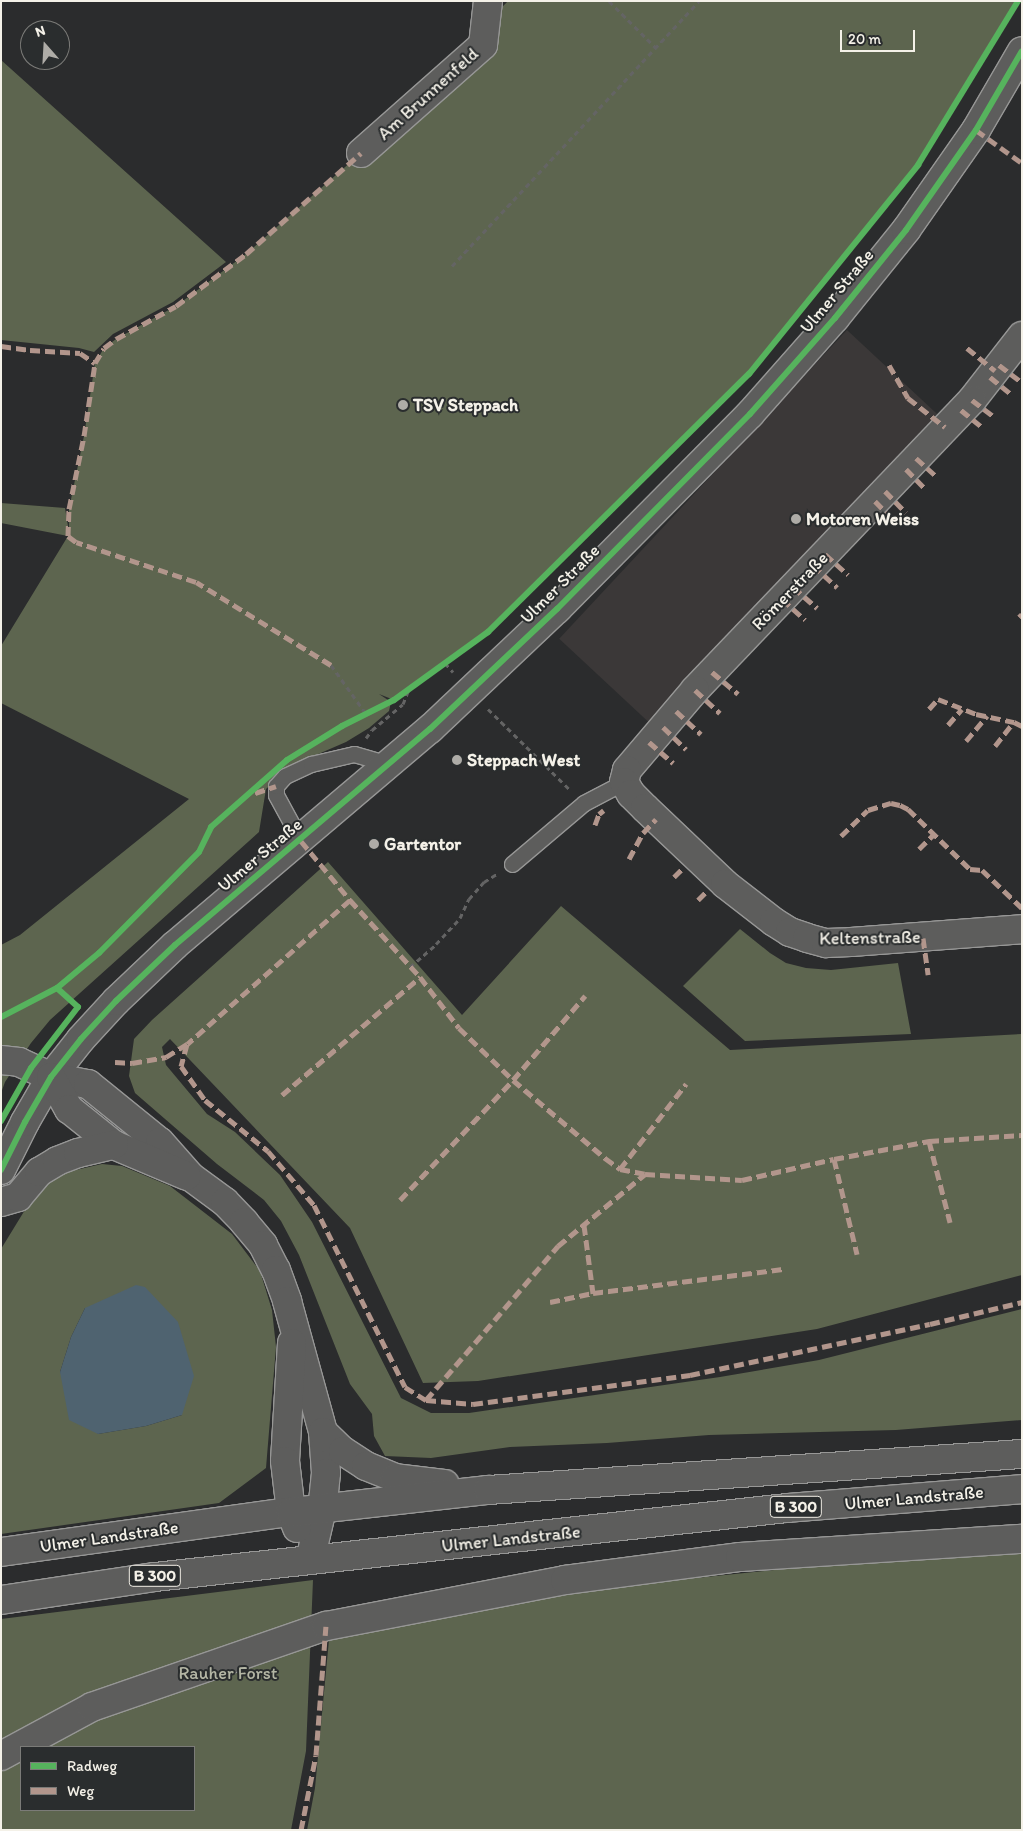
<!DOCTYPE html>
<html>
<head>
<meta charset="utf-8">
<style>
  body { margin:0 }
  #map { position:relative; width:1023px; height:1831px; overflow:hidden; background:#2b2c2d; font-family:Itim,sans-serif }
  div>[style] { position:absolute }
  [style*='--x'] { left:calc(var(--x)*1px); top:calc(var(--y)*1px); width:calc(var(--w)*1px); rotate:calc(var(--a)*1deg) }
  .built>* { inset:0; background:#3b3838; transform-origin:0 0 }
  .green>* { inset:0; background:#5d654f }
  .water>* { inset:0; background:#4f6370 }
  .path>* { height:3px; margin-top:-1.5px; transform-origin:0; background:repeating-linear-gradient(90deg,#646464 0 5px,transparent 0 9px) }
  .roads { filter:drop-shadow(1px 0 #979796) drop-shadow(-1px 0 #979796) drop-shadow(0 1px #979796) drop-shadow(0 -1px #979796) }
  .lane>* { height:15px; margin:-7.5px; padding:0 7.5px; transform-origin:7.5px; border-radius:7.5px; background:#5d5d5c }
  .street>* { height:28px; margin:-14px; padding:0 14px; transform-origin:14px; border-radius:14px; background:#5d5d5c }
  .secondary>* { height:28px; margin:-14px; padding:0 14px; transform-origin:14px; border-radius:14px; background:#5d5d5c }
  .primary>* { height:28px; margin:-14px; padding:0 14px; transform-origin:14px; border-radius:14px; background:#5d5d5c }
  .quiet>* { height:5px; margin-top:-2.5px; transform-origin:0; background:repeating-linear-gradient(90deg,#b2968c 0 10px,transparent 0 15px) }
  .cycleway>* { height:6px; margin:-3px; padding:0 3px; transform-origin:3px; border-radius:3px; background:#56b35d }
  .dots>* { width:14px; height:14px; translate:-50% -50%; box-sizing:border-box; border:2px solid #2a2d2e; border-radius:50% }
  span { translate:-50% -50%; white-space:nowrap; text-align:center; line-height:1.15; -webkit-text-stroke:4px #2a2d2e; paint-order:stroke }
  .shield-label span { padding:1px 4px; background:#2a2d2e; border:1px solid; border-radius:4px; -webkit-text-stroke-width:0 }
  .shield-label { font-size:16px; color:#f4f1e8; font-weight:700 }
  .street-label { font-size:18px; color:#f4f1e8 }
  .poi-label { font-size:18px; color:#f4f1e8; font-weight:700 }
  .left { translate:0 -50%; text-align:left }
  .park-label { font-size:18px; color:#b4b6a5 }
  .frame { position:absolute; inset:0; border:2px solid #f4f1e8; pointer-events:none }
  .legend { position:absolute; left:20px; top:1746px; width:175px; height:65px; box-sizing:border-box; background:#2a2d2e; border:1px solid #7b7b78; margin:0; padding:6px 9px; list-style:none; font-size:15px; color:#f4f1e8 }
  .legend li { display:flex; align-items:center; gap:10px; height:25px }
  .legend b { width:25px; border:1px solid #7b7b78 }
  .north { position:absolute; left:20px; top:20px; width:50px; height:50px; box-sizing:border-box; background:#2a2d2e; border:1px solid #7b7b78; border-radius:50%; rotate:341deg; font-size:14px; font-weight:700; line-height:20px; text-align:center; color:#f4f1e8 }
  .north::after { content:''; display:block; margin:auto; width:18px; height:22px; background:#aeaca7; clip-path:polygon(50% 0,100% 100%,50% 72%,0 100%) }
  .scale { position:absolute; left:840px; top:30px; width:75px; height:22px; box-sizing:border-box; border:2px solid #f4f1e8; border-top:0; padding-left:6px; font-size:15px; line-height:18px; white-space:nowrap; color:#f4f1e8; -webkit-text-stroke:4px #2a2d2e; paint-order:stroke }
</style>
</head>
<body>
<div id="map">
  <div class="built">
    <i style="left:847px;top:330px;width:139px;height:422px;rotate:43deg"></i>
  </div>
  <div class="green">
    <i style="clip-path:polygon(508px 1px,1018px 1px,918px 165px,749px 374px,488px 632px,394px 700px,379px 694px,391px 702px,389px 711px,369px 728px,346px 742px,293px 765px,266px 789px,259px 832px,50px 1020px,31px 1043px,5px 1082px,1px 1093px,1px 945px,20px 935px,189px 799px,1px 703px,1px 646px,68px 536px,1px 523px,1px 503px,65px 508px,69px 532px,69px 509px,84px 436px,95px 363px,104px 348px,116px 339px,176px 306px,246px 254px,361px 153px)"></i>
    <i style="clip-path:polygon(1px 60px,226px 262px,173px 302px,113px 334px,94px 352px,79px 348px,1px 340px)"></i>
    <i style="clip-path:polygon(328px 862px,462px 1015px,561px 906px,730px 1050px,1022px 1034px,1022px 1275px,817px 1329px,478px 1381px,423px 1383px,350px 1228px,170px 1039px,162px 1047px,166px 1065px,207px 1114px,235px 1132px,280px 1175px,312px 1222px,401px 1398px,431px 1413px,469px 1413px,720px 1377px,819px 1360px,1022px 1309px,1022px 1420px,896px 1430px,709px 1435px,607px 1443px,510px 1447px,431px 1458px,385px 1456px,374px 1436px,372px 1414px,350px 1384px,299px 1255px,281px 1221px,264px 1200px,217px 1164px,135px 1093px,129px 1076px,134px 1039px,152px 1020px)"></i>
    <i style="clip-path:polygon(740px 929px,770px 953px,786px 963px,806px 968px,831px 970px,898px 963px,911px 1034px,745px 1041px,683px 986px)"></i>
    <i style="clip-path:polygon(evenodd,102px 1164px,122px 1166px,170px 1186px,232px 1234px,260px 1271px,272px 1310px,276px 1347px,266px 1468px,219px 1503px,1px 1534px,1px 1249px,39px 1187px,67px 1172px,102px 1164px,85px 1308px,182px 1415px,146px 1426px,98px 1434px,60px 1372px,71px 1337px,85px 1308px)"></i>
    <i style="clip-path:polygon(1022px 1551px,1022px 1830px,307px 1830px,315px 1788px,330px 1629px,657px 1582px,832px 1564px)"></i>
    <i style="clip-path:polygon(evenodd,313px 1580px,306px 1751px,291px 1830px,1px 1830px,1px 1619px,313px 1580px,21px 1747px,194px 1747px,194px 1810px,21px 1810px,21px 1747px)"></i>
  </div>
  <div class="water">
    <i style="clip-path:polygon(136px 1285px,145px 1287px,178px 1322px,194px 1376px,182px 1415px,146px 1426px,98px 1434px,69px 1420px,60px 1372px,71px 1337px,85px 1308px)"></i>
  </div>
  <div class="path">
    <i style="--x:609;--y:1;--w:66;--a:45"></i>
    <i style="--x:452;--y:266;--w:362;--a:-47"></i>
    <i style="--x:445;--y:663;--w:12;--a:48"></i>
    <i style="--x:331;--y:665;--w:62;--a:54.2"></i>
    <i style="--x:488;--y:709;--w:114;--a:44.6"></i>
    <i style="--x:366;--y:738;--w:10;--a:-53"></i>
    <i style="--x:372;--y:730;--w:40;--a:-40"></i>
    <i style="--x:403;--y:704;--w:16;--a:-68"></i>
    <i style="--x:410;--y:967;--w:35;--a:-41"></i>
    <i style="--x:436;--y:944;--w:35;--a:-47"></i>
    <i style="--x:460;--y:918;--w:21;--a:-65"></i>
    <i style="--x:469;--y:899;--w:23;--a:-49"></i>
    <i style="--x:484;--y:882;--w:15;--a:-32"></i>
  </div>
  <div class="roads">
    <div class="lane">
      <i style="--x:301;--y:841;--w:52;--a:-118.5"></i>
      <i style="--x:276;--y:795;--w:9;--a:-90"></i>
      <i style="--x:276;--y:786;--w:13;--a:-48"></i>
      <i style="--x:285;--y:776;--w:29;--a:-25"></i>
      <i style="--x:311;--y:764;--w:44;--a:-13.1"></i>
      <i style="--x:354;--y:754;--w:35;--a:16"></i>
      <i style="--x:512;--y:864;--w:94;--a:-40.3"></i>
      <i style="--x:584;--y:803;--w:45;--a:-27.7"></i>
    </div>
    <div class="street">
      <i style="--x:361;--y:153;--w:163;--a:-41.5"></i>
      <i style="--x:483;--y:45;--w:44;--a:-83.5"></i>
      <i style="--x:1022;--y:336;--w:81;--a:128"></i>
      <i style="--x:972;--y:400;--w:401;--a:133.7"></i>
      <i style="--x:695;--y:690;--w:105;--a:130.4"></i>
      <i style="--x:627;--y:770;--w:12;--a:104"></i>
      <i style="--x:624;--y:782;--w:14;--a:60"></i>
      <i style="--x:631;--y:794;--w:20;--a:45"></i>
      <i style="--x:645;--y:808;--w:110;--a:43.5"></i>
      <i style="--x:725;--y:884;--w:62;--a:37.8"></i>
      <i style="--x:774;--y:922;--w:19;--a:32"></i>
      <i style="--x:790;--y:932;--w:18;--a:19"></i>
      <i style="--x:807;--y:938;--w:20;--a:15"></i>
      <i style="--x:826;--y:943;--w:25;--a:-2"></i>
      <i style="--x:851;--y:942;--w:171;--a:-4.3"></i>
      <i style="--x:1;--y:1060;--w:18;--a:6"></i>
      <i style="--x:19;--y:1062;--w:35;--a:25"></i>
      <i style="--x:1;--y:1756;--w:103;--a:-28.3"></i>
      <i style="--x:92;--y:1707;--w:248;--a:-19.1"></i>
      <i style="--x:326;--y:1626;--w:243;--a:-10.9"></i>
      <i style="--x:565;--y:1580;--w:177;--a:-7.5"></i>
      <i style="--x:740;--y:1557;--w:283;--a:-3.7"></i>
    </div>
    <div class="secondary">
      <i style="--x:1;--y:1170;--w:54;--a:-63.4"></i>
      <i style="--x:25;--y:1122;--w:52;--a:-60"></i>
      <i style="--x:51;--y:1077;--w:48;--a:-51.7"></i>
      <i style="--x:81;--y:1039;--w:52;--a:-47.4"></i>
      <i style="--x:116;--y:1001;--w:81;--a:-43.5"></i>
      <i style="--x:175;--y:945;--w:334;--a:-40.3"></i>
      <i style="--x:430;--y:729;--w:175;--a:-43.4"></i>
      <i style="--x:557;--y:609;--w:274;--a:-45.3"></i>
      <i style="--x:750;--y:414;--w:128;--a:-48.5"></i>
      <i style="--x:835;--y:318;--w:113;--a:-51.1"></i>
      <i style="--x:906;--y:230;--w:122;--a:-55"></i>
      <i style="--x:976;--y:130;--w:91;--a:-59.8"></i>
    </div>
    <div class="primary">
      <i style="--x:51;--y:1077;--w:38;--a:11"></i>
      <i style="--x:88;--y:1084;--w:92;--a:38.9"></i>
      <i style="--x:160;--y:1142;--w:47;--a:48.5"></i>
      <i style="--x:191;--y:1177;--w:42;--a:36.3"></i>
      <i style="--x:225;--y:1202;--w:28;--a:46"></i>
      <i style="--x:244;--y:1222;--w:30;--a:50"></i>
      <i style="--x:263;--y:1245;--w:28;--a:63"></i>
      <i style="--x:276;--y:1270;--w:33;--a:70"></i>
      <i style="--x:287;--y:1301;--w:136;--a:74.6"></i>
      <i style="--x:323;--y:1432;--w:41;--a:85.8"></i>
      <i style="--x:326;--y:1473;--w:36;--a:96"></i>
      <i style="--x:322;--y:1509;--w:52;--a:103.2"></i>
      <i style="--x:51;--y:1077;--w:37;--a:61"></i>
      <i style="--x:69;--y:1109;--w:58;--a:38.7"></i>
      <i style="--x:114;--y:1145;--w:79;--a:23"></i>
      <i style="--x:1;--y:1202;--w:18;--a:-16"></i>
      <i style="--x:18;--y:1197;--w:33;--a:-50"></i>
      <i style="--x:39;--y:1172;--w:21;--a:-31"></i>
      <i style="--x:57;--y:1161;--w:22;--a:-21"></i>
      <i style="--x:78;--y:1153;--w:37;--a:-13"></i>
      <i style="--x:292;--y:1343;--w:118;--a:93.4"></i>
      <i style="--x:285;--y:1461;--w:51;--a:83.3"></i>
      <i style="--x:291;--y:1512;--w:17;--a:69"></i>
      <i style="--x:323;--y:1432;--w:28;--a:44"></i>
      <i style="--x:343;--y:1451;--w:27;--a:33"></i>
      <i style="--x:366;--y:1466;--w:31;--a:22"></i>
      <i style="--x:395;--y:1478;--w:50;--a:6.8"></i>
      <i style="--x:1;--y:1552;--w:293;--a:-7.9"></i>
      <i style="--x:291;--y:1512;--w:198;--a:-6.4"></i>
      <i style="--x:488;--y:1490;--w:535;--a:-3.86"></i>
      <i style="--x:1;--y:1600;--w:156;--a:-8.5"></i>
      <i style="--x:155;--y:1577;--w:636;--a:-6.23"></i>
      <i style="--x:787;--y:1508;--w:236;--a:-4.6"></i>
    </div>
  </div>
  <div class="quiet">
    <i style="--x:976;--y:130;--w:57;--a:35.7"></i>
    <i style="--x:1;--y:346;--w:29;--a:8"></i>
    <i style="--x:30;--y:350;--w:50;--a:3.4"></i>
    <i style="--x:80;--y:353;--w:18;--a:34"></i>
    <i style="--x:967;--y:348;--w:36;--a:39"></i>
    <i style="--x:889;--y:365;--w:38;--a:60"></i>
    <i style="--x:908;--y:398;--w:47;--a:38.1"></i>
    <i style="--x:999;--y:365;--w:26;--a:37"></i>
    <i style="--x:990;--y:377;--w:26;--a:39"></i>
    <i style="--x:972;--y:400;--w:26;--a:37"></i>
    <i style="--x:961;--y:410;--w:28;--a:39"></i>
    <i style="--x:916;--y:458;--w:28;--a:42"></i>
    <i style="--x:906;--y:469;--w:29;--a:46"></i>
    <i style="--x:885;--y:491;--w:30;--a:46"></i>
    <i style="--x:875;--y:501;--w:30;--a:46"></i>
    <i style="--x:825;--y:554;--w:31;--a:42"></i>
    <i style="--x:813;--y:565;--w:33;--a:43"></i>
    <i style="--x:793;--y:587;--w:32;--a:41"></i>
    <i style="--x:782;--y:599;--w:31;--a:42"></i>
    <i style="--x:1019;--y:617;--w:4;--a:-45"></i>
    <i style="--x:331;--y:665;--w:158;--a:-148.4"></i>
    <i style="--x:196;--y:582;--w:126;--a:-161.6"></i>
    <i style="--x:76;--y:542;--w:10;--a:-143"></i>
    <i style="--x:68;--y:536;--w:27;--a:-88"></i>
    <i style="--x:69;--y:509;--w:75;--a:-78.4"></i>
    <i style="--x:84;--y:436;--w:74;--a:-81.4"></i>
    <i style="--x:95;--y:363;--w:17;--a:-59"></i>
    <i style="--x:104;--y:348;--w:15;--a:-37"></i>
    <i style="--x:116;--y:339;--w:68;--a:-28.8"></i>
    <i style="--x:176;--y:306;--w:87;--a:-36.6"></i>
    <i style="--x:246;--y:254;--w:153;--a:-41.3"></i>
    <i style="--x:712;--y:672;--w:34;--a:40"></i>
    <i style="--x:695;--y:690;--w:34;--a:43"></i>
    <i style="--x:929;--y:709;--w:13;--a:-48"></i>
    <i style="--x:938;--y:699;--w:41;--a:21.5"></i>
    <i style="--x:976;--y:714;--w:39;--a:12"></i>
    <i style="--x:1014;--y:722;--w:9;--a:27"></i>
    <i style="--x:676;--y:711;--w:34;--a:43"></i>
    <i style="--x:948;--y:725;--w:21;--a:-49"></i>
    <i style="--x:663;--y:727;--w:32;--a:44"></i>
    <i style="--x:966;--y:741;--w:33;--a:-50"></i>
    <i style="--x:649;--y:742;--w:32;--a:41"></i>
    <i style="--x:995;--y:746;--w:31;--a:-52"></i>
    <i style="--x:255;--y:793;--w:22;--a:-18"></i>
    <i style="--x:595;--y:825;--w:12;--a:-70"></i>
    <i style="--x:599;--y:814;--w:6;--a:-39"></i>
    <i style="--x:841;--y:836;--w:37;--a:-44"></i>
    <i style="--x:868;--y:810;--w:24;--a:-17"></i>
    <i style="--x:891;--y:803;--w:9;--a:13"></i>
    <i style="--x:900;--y:805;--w:9;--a:27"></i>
    <i style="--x:908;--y:809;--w:86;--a:44.1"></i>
    <i style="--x:970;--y:869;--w:12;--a:5"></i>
    <i style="--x:982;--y:870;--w:55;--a:43.5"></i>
    <i style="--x:301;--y:841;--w:77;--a:50.3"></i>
    <i style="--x:350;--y:900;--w:217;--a:138.5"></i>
    <i style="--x:187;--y:1044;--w:23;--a:105"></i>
    <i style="--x:181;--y:1066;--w:42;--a:54.8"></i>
    <i style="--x:205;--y:1100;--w:81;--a:39"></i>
    <i style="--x:268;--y:1151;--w:71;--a:49.6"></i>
    <i style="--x:314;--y:1205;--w:203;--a:63.4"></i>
    <i style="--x:405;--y:1387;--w:25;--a:32"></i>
    <i style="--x:426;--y:1400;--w:47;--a:4.9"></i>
    <i style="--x:473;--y:1404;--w:219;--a:-7.6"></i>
    <i style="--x:690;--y:1375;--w:245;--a:-12"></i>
    <i style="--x:930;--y:1324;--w:95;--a:-13.4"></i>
    <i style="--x:919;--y:849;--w:21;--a:-45"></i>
    <i style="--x:629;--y:859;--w:30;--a:-62"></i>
    <i style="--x:643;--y:833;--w:19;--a:-47"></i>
    <i style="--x:674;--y:877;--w:11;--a:-45"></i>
    <i style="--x:350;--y:900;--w:104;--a:47.7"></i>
    <i style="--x:420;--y:977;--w:64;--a:52.6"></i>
    <i style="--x:459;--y:1028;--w:75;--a:43.9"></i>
    <i style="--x:513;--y:1080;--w:121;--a:40.3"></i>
    <i style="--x:605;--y:1158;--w:19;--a:36"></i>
    <i style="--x:620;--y:1169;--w:25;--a:11"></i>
    <i style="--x:698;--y:900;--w:13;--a:-45"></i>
    <i style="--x:923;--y:938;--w:37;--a:82"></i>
    <i style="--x:115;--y:1062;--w:17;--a:3"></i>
    <i style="--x:132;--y:1063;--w:35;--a:-10"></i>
    <i style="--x:166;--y:1057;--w:25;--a:-32"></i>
    <i style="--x:282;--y:1095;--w:182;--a:-40.5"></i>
    <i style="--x:929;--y:1141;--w:84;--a:75.5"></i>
    <i style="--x:834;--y:1159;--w:98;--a:76.4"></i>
    <i style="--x:620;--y:1169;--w:108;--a:-52.2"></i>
    <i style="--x:400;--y:1200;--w:165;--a:-46.7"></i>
    <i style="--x:513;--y:1080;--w:111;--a:-49.4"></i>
    <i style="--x:584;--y:1225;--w:69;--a:82.5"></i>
    <i style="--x:550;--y:1302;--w:44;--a:-11.8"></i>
    <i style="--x:593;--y:1293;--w:193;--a:-7.2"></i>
    <i style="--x:426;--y:1400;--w:203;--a:-49.4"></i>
    <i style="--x:558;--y:1246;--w:113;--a:-39.6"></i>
    <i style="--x:645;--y:1174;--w:97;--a:3.5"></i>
    <i style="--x:742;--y:1180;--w:94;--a:-12.9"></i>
    <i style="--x:834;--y:1159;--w:97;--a:-10.7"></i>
    <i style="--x:929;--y:1141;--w:93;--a:-3.7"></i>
    <i style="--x:301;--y:1830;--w:76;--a:-78.7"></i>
    <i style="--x:316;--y:1755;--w:129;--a:-85.6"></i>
  </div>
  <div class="cycleway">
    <i style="--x:1;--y:1017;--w:63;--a:-27.4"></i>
    <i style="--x:57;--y:988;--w:55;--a:-39.8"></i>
    <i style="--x:99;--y:953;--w:142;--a:-45.3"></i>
    <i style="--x:199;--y:852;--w:28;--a:-64"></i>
    <i style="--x:211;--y:827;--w:101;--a:-41.4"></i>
    <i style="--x:287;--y:760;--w:65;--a:-31.7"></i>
    <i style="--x:342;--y:726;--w:58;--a:-26.6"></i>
    <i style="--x:394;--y:700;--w:116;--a:-35.9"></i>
    <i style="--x:488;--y:632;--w:367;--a:-44.7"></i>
    <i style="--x:749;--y:374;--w:269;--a:-51"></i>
    <i style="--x:918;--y:165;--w:192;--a:-58.6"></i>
    <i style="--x:1;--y:1121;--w:61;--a:-60.5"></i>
    <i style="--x:31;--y:1068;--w:77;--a:-52.4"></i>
    <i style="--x:78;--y:1007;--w:28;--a:-138"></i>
    <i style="--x:1;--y:1170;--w:54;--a:-63.4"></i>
    <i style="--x:25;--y:1122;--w:52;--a:-60"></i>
    <i style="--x:51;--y:1077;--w:48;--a:-51.7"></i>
    <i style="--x:81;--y:1039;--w:52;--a:-47.4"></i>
    <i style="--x:116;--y:1001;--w:81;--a:-43.5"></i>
    <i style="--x:175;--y:945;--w:334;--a:-40.3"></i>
    <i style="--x:430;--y:729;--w:175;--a:-43.4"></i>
    <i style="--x:557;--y:609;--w:274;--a:-45.3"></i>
    <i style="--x:750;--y:414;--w:128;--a:-48.5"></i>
    <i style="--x:835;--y:318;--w:113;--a:-51.1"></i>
    <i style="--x:906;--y:230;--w:122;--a:-55"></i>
    <i style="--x:976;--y:130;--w:91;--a:-59.8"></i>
  </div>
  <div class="dots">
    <i style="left:403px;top:405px;background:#aeaca7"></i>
    <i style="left:796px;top:519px;background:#aeaca7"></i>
    <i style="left:457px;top:760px;background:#aeaca7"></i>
    <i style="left:374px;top:844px;background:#aeaca7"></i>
  </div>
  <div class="shield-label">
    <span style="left:796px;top:1507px">B 300</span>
    <span style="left:155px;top:1576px">B 300</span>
  </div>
  <div class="street-label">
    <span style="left:428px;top:94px;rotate:-42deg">Am Brunnenfeld</span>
    <span style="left:837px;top:291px;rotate:-50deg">Ulmer Straße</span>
    <span style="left:560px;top:584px;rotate:-45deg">Ulmer Straße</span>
    <span style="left:790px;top:591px;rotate:-46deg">Römerstraße</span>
    <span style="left:260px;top:855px;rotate:-40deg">Ulmer Straße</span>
    <span style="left:870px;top:938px;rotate:-1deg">Keltenstraße</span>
    <span style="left:914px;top:1498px;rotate:-5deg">Ulmer Landstraße</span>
    <span style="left:109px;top:1537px;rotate:-8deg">Ulmer Landstraße</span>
    <span style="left:511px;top:1539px;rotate:-6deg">Ulmer Landstraße</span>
  </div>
  <div class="poi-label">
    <span class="left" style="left:413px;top:405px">TSV Steppach</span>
    <span class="left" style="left:806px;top:519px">Motoren Weiss</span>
    <span class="left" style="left:467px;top:760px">Steppach West</span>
    <span class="left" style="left:384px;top:844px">Gartentor</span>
  </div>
  <div class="park-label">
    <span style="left:228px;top:1673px">Rauher Forst</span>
  </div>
  <div class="frame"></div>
  <ul class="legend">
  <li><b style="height:6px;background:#56b35d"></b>Radweg</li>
  <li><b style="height:6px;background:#b2968c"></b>Weg</li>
  </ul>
  <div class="north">N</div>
  <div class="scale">20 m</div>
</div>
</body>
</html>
